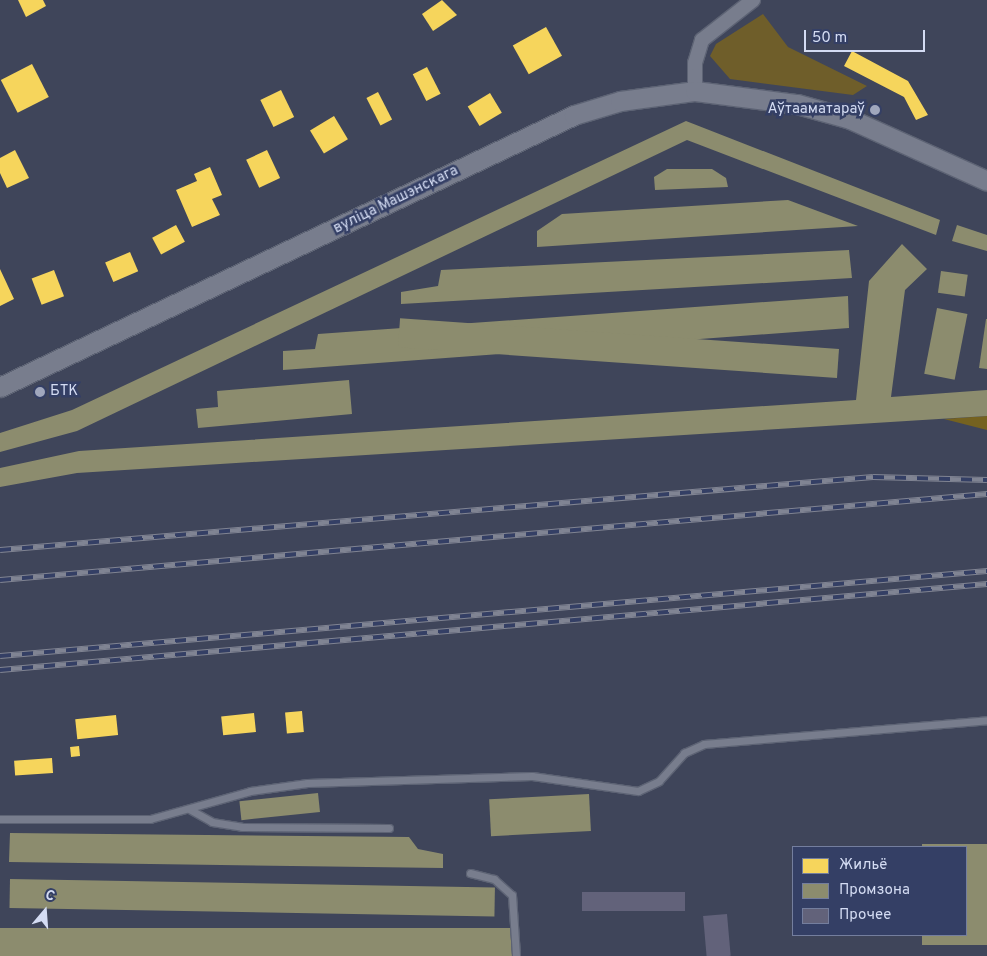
<!DOCTYPE html>
<html>
<head>
<meta charset="utf-8">
<style>
  body { margin:0 }
  #map { position:relative; width:987px; height:956px; overflow:hidden; background:#3f455a; font-family:Overpass,sans-serif }
  div>[style] { position:absolute }
  [style*='--x'] { left:calc(var(--x)*1px); top:calc(var(--y)*1px); width:calc(var(--w)*1px); rotate:calc(var(--a)*1deg) }
  .green>* { inset:0; background:#6f5e2a }
  .forest>* { inset:0; background:#756220 }
  .homes>* { inset:0; background:#f6d55c; transform-origin:0 0 }
  .industry>* { inset:0; background:#8c8c6e; transform-origin:0 0 }
  .building>* { inset:0; background:#62627a; transform-origin:0 0 }
  .roads { filter:drop-shadow(1px 0 #5d6374) drop-shadow(-1px 0 #5d6374) drop-shadow(0 1px #5d6374) drop-shadow(0 -1px #5d6374) }
  .lane>* { height:7px; margin:-3.5px; padding:0 3.5px; transform-origin:3.5px; border-radius:3.5px; background:#787d8d }
  .street>* { height:14px; margin:-7px; padding:0 7px; transform-origin:7px; border-radius:7px; background:#787d8d }
  .secondary>* { height:19px; margin:-9.5px; padding:0 9.5px; transform-origin:9.5px; border-radius:9.5px; background:#787d8d }
  .rail>* { height:5.5px; margin-top:-2.75px; transform-origin:0; background:repeating-linear-gradient(90deg,#343f65 0 11px,#808493 0 22px); box-sizing:border-box; border-block:1px solid #808493 }
  .dots>* { width:14px; height:14px; translate:-50% -50%; box-sizing:border-box; border:2px solid #343f65; border-radius:50% }
  span { translate:-50% -50%; white-space:nowrap; text-align:center; line-height:1.15; -webkit-text-stroke:5px #343f65; paint-order:stroke }
  .poi-label { font-size:15px; color:#d4dcf3 }
  .right { translate:-100% -50%; text-align:right }
  .left { translate:0 -50%; text-align:left }
  .street-label { font-size:15px; color:#d4dcf3 }
  .legend { position:absolute; left:792px; top:846px; width:175px; height:90px; box-sizing:border-box; background:#343f65; border:1px solid #747e9e; margin:0; padding:6px 9px; list-style:none; font-size:15px; color:#d4dcf3 }
  .legend li { display:flex; align-items:center; gap:10px; height:25px }
  .legend b { width:25px; border:1px solid #747e9e }
  .north { position:absolute; left:20px; top:886px; width:50px; height:50px; -webkit-text-stroke:4px #343f65; paint-order:stroke; rotate:18deg; font-size:14px; font-weight:700; line-height:20px; text-align:center; color:#d4dcf3 }
  .north::after { content:''; display:block; margin:auto; width:18px; height:22px; background:#d4dcf3; clip-path:polygon(50% 0,100% 100%,50% 72%,0 100%) }
  .scale { position:absolute; left:804px; top:30px; width:121px; height:22px; box-sizing:border-box; border:2px solid #d4dcf3; border-top:0; padding-left:6px; font-size:15px; line-height:18px; white-space:nowrap; color:#d4dcf3; -webkit-text-stroke:4px #343f65; paint-order:stroke }
</style>
</head>
<body>
<div id="map">
  <div class="green">
    <i style="clip-path:polygon(763px 14px,788px 47px,867px 86px,853px 95px,730px 79px,710px 56px,716px 44px)"></i>
  </div>
  <div class="forest">
    <i style="clip-path:polygon(987px 416px,987px 430px,944px 419px)"></i>
  </div>
  <div class="homes">
    <i style="clip-path:polygon(18px 0,43px 0,46px 6px,26px 17px)"></i>
    <i style="clip-path:polygon(442px 0,457px 15px,433px 31px,422px 14px)"></i>
    <i style="left:546px;top:27px;width:33px;height:38px;rotate:61deg"></i>
    <i style="clip-path:polygon(852px 51px,908px 81px,928px 115px,916px 120px,904px 97px,844px 66px)"></i>
    <i style="left:32px;top:64px;width:37px;height:35px;rotate:63deg"></i>
    <i style="left:427px;top:67px;width:30px;height:16px;rotate:63deg"></i>
    <i style="left:281px;top:90px;width:30px;height:23px;rotate:64deg"></i>
    <i style="left:378px;top:92px;width:31px;height:13px;rotate:63deg"></i>
    <i style="left:490px;top:93px;width:23px;height:26px;rotate:59deg"></i>
    <i style="left:334px;top:116px;width:27px;height:28px;rotate:59deg"></i>
    <i style="clip-path:polygon(15px 150px,29px 178px,7px 188px,0 173px,0 158px)"></i>
    <i style="left:267px;top:150px;width:31px;height:23px;rotate:65deg"></i>
    <i style="clip-path:polygon(210px 167px,222px 195px,212px 199px,220px 215px,192px 227px,176px 190px,197px 181px,194px 174px)"></i>
    <i style="left:176px;top:225px;width:19px;height:27px;rotate:62deg"></i>
    <i style="left:130px;top:252px;width:21px;height:27px;rotate:67deg"></i>
    <i style="clip-path:polygon(0 269px,14px 299px,0 306px)"></i>
    <i style="left:54px;top:270px;width:28px;height:24px;rotate:69deg"></i>
    <i style="left:302px;top:711px;width:21px;height:17px;rotate:85deg"></i>
    <i style="left:254px;top:713px;width:19px;height:33px;rotate:84deg"></i>
    <i style="left:116px;top:715px;width:20px;height:41px;rotate:84deg"></i>
    <i style="left:79px;top:746px;width:10px;height:9px;rotate:84deg"></i>
    <i style="left:52px;top:758px;width:15px;height:38px;rotate:86deg"></i>
  </div>
  <div class="industry">
    <i style="clip-path:polygon(686px 121px,940px 220px,936px 235px,687px 140px,77px 431px,0 452px,0 433px,72px 410px)"></i>
    <i style="clip-path:polygon(667px 169px,712px 169px,726px 178px,728px 187px,655px 190px,654px 177px)"></i>
    <i style="clip-path:polygon(788px 200px,858px 226px,537px 247px,537px 231px,562px 214px)"></i>
    <i style="clip-path:polygon(957px 225px,987px 235px,987px 251px,952px 241px)"></i>
    <i style="clip-path:polygon(902px 244px,927px 269px,905px 290px,891px 397px,987px 390px,987px 416px,77px 473px,0 487px,0 468px,79px 451px,856px 400px,869px 281px)"></i>
    <i style="clip-path:polygon(849px 250px,852px 278px,401px 304px,401px 292px,438px 286px,441px 270px)"></i>
    <i style="left:941px;top:271px;width:27px;height:22px;rotate:8deg"></i>
    <i style="clip-path:polygon(848px 296px,849px 328px,283px 370px,283px 351px,315px 349px,318px 334px)"></i>
    <i style="left:937px;top:308px;width:31px;height:67px;rotate:11deg"></i>
    <i style="clip-path:polygon(986px 319px,987px 319px,987px 369px,979px 368px)"></i>
    <i style="left:839px;top:349px;width:29px;height:440px;rotate:94deg"></i>
    <i style="clip-path:polygon(349px 380px,352px 414px,198px 428px,196px 409px,218px 407px,217px 391px)"></i>
    <i style="left:318px;top:793px;width:19px;height:79px;rotate:84deg"></i>
    <i style="left:589px;top:794px;width:37px;height:100px;rotate:87deg"></i>
    <i style="clip-path:polygon(10px 833px,409px 837px,418px 849px,443px 854px,443px 868px,9px 862px)"></i>
    <i style="clip-path:polygon(922px 844px,987px 844px,987px 945px,922px 945px,922px 935px,966px 935px,966px 847px,922px 847px)"></i>
    <i style="left:10px;top:879px;width:485px;height:29px;rotate:1deg"></i>
    <i style="left:0;top:928px;width:512px;height:28px"></i>
  </div>
  <div class="building">
    <i style="left:582px;top:892px;width:103px;height:19px"></i>
    <i style="left:727px;top:914px;width:42px;height:24px;rotate:85deg"></i>
  </div>
  <div class="roads">
    <div class="lane">
      <i style="--x:189;--y:809;--w:26;--a:29"></i>
      <i style="--x:212;--y:822;--w:30;--a:9"></i>
      <i style="--x:242;--y:827;--w:147;--a:0.4"></i>
      <i style="--x:0;--y:819;--w:150;--a:0"></i>
      <i style="--x:150;--y:819;--w:104;--a:-15.6"></i>
      <i style="--x:250;--y:791;--w:58;--a:-8"></i>
      <i style="--x:307;--y:783;--w:225;--a:-1.8"></i>
      <i style="--x:532;--y:776;--w:107;--a:8.1"></i>
      <i style="--x:638;--y:791;--w:23;--a:-25"></i>
      <i style="--x:659;--y:781;--w:38;--a:-48"></i>
      <i style="--x:684;--y:753;--w:22;--a:-24"></i>
      <i style="--x:704;--y:744;--w:284;--a:-4.8"></i>
      <i style="--x:470;--y:873;--w:25;--a:14"></i>
      <i style="--x:494;--y:879;--w:24;--a:42"></i>
      <i style="--x:512;--y:895;--w:61;--a:86.2"></i>
    </div>
    <div class="street">
      <i style="--x:695;--y:91;--w:28;--a:-90"></i>
      <i style="--x:695;--y:63;--w:24;--a:-73"></i>
      <i style="--x:702;--y:40;--w:65;--a:-38.1"></i>
    </div>
    <div class="secondary">
      <i style="--x:0;--y:387;--w:635;--a:-25.35"></i>
      <i style="--x:574;--y:115;--w:48;--a:-16.9"></i>
      <i style="--x:620;--y:101;--w:76;--a:-7.6"></i>
      <i style="--x:695;--y:91;--w:103;--a:7.3"></i>
      <i style="--x:797;--y:104;--w:55;--a:15.8"></i>
      <i style="--x:850;--y:119;--w:150;--a:24.3"></i>
    </div>
  </div>
  <div class="rail">
    <i style="--x:0;--y:550;--w:876;--a:-4.78"></i>
    <i style="--x:873;--y:477;--w:114;--a:1.5"></i>
    <i style="--x:0;--y:580;--w:991;--a:-4.98"></i>
    <i style="--x:0;--y:656;--w:991;--a:-4.92"></i>
    <i style="--x:0;--y:670;--w:991;--a:-4.98"></i>
  </div>
  <div class="dots">
    <i style="left:875px;top:110px;background:#a0a7bd"></i>
    <i style="left:40px;top:392px;background:#a0a7bd"></i>
  </div>
  <div class="poi-label">
    <span class="right" style="left:865px;top:110px">Аўтааматараў</span>
    <span class="left" style="left:50px;top:392px">БТК</span>
  </div>
  <div class="street-label">
    <span style="left:396px;top:200px;rotate:-26deg">вуліца Машэнскага</span>
  </div>
  <ul class="legend">
  <li><b style="height:14px;background:#f6d55c"></b>Жильё</li>
  <li><b style="height:14px;background:#8c8c6e"></b>Промзона</li>
  <li><b style="height:14px;background:#62627a"></b>Прочее</li>
  </ul>
  <div class="north">С</div>
  <div class="scale">50 m</div>
</div>
</body>
</html>
